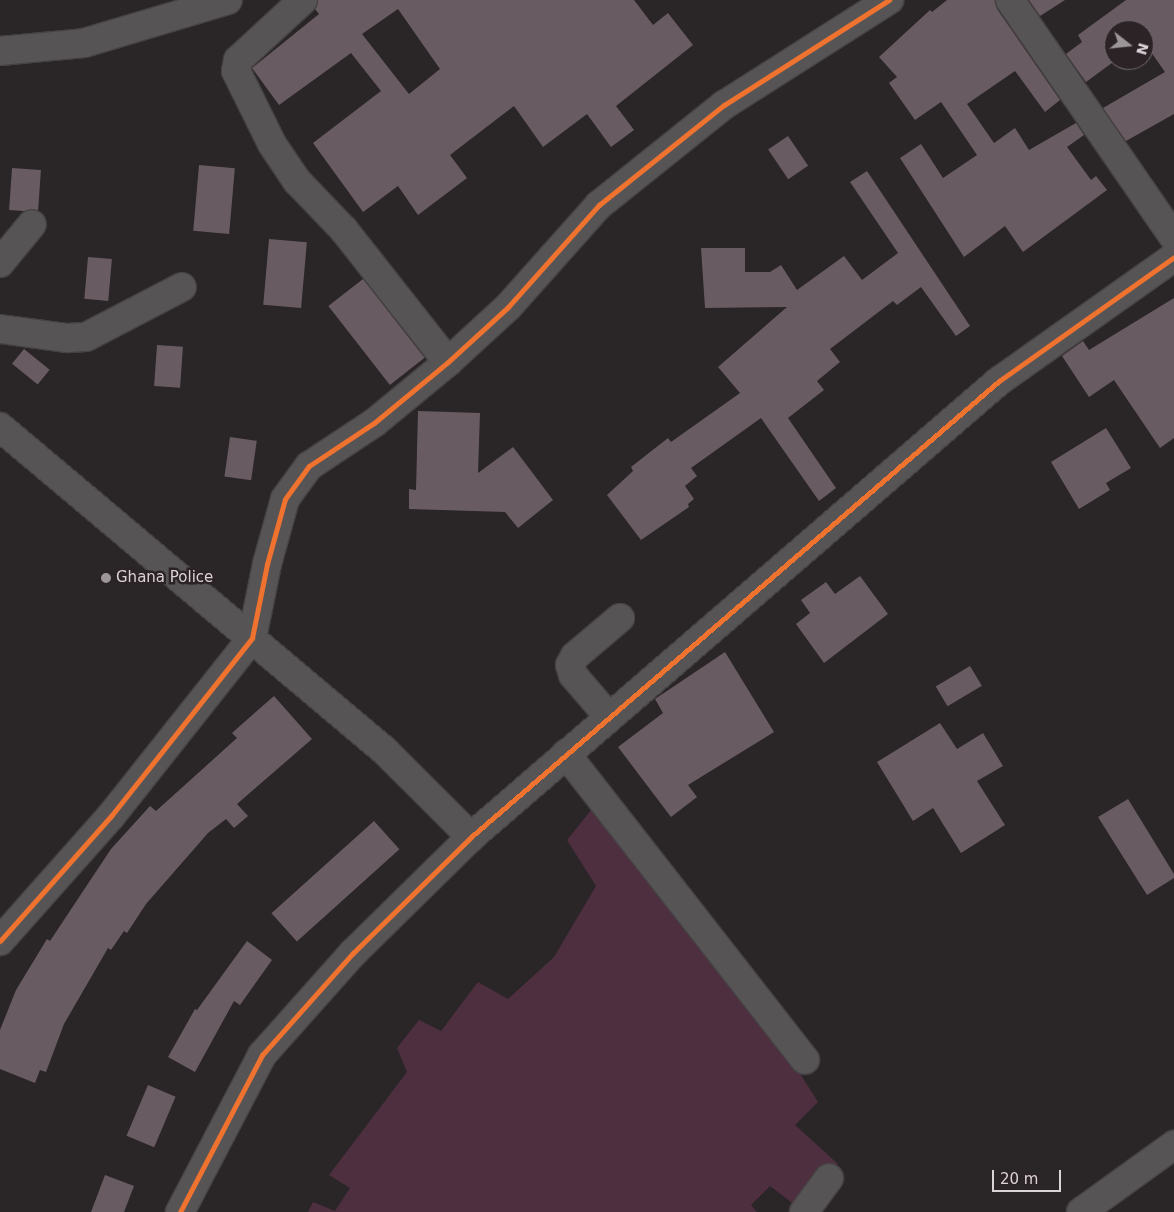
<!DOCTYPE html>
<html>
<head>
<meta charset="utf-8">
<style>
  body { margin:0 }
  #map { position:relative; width:1174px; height:1212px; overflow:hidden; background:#2a2527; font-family:"DejaVu Sans",sans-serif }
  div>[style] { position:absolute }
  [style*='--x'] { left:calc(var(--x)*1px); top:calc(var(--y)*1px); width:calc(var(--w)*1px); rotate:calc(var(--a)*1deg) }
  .green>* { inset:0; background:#4e2f40 }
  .building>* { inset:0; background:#695b62; transform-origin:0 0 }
  .roads { filter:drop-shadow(1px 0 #464244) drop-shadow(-1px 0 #464244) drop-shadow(0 1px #464244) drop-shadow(0 -1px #464244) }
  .minor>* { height:28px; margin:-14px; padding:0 14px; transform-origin:14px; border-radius:14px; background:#575455 }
  .cycleway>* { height:5px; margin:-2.5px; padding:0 2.5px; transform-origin:2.5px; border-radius:2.5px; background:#ef722f }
  .dots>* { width:14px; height:14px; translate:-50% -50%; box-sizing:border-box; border:2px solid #2c2327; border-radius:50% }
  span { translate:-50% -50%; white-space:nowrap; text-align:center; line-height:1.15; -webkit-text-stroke:5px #2c2327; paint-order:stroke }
  .poi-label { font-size:15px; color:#dad3d7 }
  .left { translate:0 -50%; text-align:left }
  .north { position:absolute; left:1104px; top:20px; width:50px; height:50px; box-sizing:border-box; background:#2c2327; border:1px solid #72696d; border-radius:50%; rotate:106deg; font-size:14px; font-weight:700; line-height:20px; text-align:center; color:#dad3d7 }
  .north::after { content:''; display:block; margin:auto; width:18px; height:22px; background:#9c9699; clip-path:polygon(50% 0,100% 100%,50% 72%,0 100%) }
  .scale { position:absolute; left:992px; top:1170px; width:69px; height:22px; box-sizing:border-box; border:2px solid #dad3d7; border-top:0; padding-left:6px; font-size:15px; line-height:18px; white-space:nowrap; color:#dad3d7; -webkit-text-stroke:4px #2c2327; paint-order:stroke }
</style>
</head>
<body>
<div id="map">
  <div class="green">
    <i style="clip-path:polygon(596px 804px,768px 1023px,818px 1102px,795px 1125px,838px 1164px,795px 1205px,770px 1186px,751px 1205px,757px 1212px,308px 1212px,313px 1202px,335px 1211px,350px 1188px,329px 1175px,407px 1072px,397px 1048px,419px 1020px,441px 1031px,478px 982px,508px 999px,554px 957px,596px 886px,567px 840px)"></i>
  </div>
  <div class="building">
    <i style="clip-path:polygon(evenodd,318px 0,634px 0,653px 25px,668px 13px,693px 45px,616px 106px,634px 130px,611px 147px,587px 114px,543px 147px,514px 106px,450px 155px,467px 178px,418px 215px,398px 186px,363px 212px,313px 143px,381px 91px,351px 53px,279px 105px,252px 68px,319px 14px,315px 9px,318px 0,398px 9px,440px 69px,409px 94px,362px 34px,398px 9px)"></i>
    <i style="clip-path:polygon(947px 0,995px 0,997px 9px,1060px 100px,1045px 112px,1015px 71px,967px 104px,994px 143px,1015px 128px,1029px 150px,1076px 123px,1084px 135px,1067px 147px,1091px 180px,1096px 176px,1107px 190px,1023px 252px,1005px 226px,964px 257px,900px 158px,921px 144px,943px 178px,977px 155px,941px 102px,915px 120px,889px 83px,897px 77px,879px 57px,930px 10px,932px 12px)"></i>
    <i style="clip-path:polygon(1029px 0,1065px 0,1040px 16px)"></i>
    <i style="clip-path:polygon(1126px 0,1174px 0,1174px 114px,1126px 141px,1103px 108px,1165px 72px,1144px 42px,1144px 30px,1114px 30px,1116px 60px,1086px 82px,1066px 54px,1082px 42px,1078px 35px)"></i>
    <i style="left:788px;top:136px;width:36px;height:24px;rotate:56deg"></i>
    <i style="left:199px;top:165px;width:36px;height:66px;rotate:5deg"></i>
    <i style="left:12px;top:168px;width:29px;height:42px;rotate:4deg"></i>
    <i style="clip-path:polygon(867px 171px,970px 326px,956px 336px,921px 287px,897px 305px,893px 301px,830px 349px,840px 362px,817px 381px,824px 390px,788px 418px,836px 488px,819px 501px,761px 418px,691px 468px,697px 476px,685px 486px,694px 499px,688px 504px,689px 507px,641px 540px,607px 495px,633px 471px,631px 467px,668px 438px,671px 442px,740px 393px,718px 367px,787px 307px,705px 308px,701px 248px,745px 248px,745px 272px,770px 272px,781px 265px,797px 290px,844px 256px,862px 280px,898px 253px,850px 182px)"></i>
    <i style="left:269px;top:239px;width:38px;height:66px;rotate:5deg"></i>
    <i style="left:88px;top:257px;width:24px;height:42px;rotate:5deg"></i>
    <i style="left:363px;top:279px;width:100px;height:44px;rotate:52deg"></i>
    <i style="clip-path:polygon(1174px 298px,1174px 438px,1160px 448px,1114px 380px,1089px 397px,1062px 356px,1083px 341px,1089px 350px)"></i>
    <i style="left:157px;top:345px;width:26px;height:41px;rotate:4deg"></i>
    <i style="left:24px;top:349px;width:33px;height:19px;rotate:39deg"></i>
    <i style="clip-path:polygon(418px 411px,480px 413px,478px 473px,513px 447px,553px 500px,518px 528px,505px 512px,409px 509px,409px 489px,416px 490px)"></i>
    <i style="clip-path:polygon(1106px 428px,1131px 468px,1106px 483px,1110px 490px,1079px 509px,1051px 462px)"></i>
    <i style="left:230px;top:437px;width:27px;height:40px;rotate:8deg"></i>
    <i style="clip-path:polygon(860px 576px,888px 614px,824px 663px,796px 624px,810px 613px,801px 600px,826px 582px,835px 594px)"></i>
    <i style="clip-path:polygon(725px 652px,774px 732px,688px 785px,697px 797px,671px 817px,618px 747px,663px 713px,655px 699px)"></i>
    <i style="left:970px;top:666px;width:23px;height:40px;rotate:59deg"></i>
    <i style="clip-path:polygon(274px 696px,312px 739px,237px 804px,248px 816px,234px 828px,226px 819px,208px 833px,146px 904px,127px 933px,124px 931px,111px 950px,108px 948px,64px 1024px,46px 1072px,40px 1070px,35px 1083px,0 1069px,0 1030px,16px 990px,47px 939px,50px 941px,111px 849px,150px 806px,156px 811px,237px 738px,232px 733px)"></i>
    <i style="clip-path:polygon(940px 723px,957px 749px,983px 733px,1003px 766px,977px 781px,1005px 825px,961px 853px,933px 808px,913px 821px,877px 762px)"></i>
    <i style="clip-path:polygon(1128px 799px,1174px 874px,1174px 878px,1147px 895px,1098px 817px)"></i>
    <i style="left:374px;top:821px;width:38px;height:138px;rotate:48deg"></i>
    <i style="clip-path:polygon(247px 941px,272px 960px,240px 1005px,234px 1001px,195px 1072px,168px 1057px,195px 1009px,197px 1010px)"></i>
    <i style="left:148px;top:1085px;width:30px;height:55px;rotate:23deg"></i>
    <i style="clip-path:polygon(105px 1175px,134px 1186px,124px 1212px,91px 1212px)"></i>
  </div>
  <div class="roads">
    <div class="minor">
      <i style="--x:303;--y:0;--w:88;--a:137.3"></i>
      <i style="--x:238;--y:60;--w:11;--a:100"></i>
      <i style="--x:236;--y:71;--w:81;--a:63.7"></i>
      <i style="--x:272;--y:144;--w:45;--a:56"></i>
      <i style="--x:297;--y:181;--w:68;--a:46.2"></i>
      <i style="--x:344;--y:230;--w:168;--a:51.8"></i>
      <i style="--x:1010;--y:0;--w:289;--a:55.4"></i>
      <i style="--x:0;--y:51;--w:84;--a:-5.4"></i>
      <i style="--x:84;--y:43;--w:150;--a:-16.6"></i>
      <i style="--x:0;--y:263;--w:50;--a:-50.6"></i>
      <i style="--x:0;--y:329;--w:68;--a:7.7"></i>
      <i style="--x:67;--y:338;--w:19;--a:-3"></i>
      <i style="--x:86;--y:337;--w:108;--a:-27.5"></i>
      <i style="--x:0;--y:427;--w:503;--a:40.08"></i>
      <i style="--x:385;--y:751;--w:122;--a:45"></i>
      <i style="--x:609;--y:717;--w:55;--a:-130.6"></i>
      <i style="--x:573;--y:675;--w:10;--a:-107"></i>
      <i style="--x:570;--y:665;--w:10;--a:-61"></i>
      <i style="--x:575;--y:656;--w:59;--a:-40.2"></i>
      <i style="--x:566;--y:754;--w:388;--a:52"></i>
      <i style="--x:0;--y:941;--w:167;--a:-48.4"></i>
      <i style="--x:111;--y:816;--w:227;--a:-51.6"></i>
      <i style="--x:252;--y:638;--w:76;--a:-78.5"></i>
      <i style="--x:267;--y:564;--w:67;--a:-74.5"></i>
      <i style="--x:285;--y:499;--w:41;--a:-54"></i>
      <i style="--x:309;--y:466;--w:78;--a:-33.5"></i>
      <i style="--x:374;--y:423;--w:96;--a:-39.5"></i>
      <i style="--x:448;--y:362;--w:81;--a:-42.5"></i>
      <i style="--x:508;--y:307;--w:137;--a:-48.3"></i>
      <i style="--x:599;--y:205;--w:160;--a:-38.7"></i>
      <i style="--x:724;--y:105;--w:196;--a:-32.5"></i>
      <i style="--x:180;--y:1212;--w:177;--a:-62.4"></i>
      <i style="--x:262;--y:1055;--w:137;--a:-48.3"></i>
      <i style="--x:353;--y:953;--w:165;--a:-44.5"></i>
      <i style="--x:471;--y:837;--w:698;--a:-40.82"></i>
      <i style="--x:999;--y:381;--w:214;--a:-35.3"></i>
      <i style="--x:804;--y:1212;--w:42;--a:-53.7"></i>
      <i style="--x:1081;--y:1212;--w:115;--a:-35.8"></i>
    </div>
  </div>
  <div class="cycleway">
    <i style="--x:0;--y:941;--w:167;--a:-48.4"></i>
    <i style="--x:111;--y:816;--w:227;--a:-51.6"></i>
    <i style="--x:252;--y:638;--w:76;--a:-78.5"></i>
    <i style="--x:267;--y:564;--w:67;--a:-74.5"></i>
    <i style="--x:285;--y:499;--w:41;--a:-54"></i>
    <i style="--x:309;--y:466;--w:78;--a:-33.5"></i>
    <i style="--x:374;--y:423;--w:96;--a:-39.5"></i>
    <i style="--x:448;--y:362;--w:81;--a:-42.5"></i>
    <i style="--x:508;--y:307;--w:137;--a:-48.3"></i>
    <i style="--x:599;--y:205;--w:160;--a:-38.7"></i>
    <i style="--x:724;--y:105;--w:196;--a:-32.5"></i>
    <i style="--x:180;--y:1212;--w:177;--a:-62.4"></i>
    <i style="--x:262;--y:1055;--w:137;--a:-48.3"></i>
    <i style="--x:353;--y:953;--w:165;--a:-44.5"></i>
    <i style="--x:471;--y:837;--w:698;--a:-40.82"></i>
    <i style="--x:999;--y:381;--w:214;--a:-35.3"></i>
  </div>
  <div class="dots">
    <i style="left:106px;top:578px;background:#9c9699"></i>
  </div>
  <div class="poi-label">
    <span class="left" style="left:116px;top:578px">Ghana Police</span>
  </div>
  <div class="north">N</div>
  <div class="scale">20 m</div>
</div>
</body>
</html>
